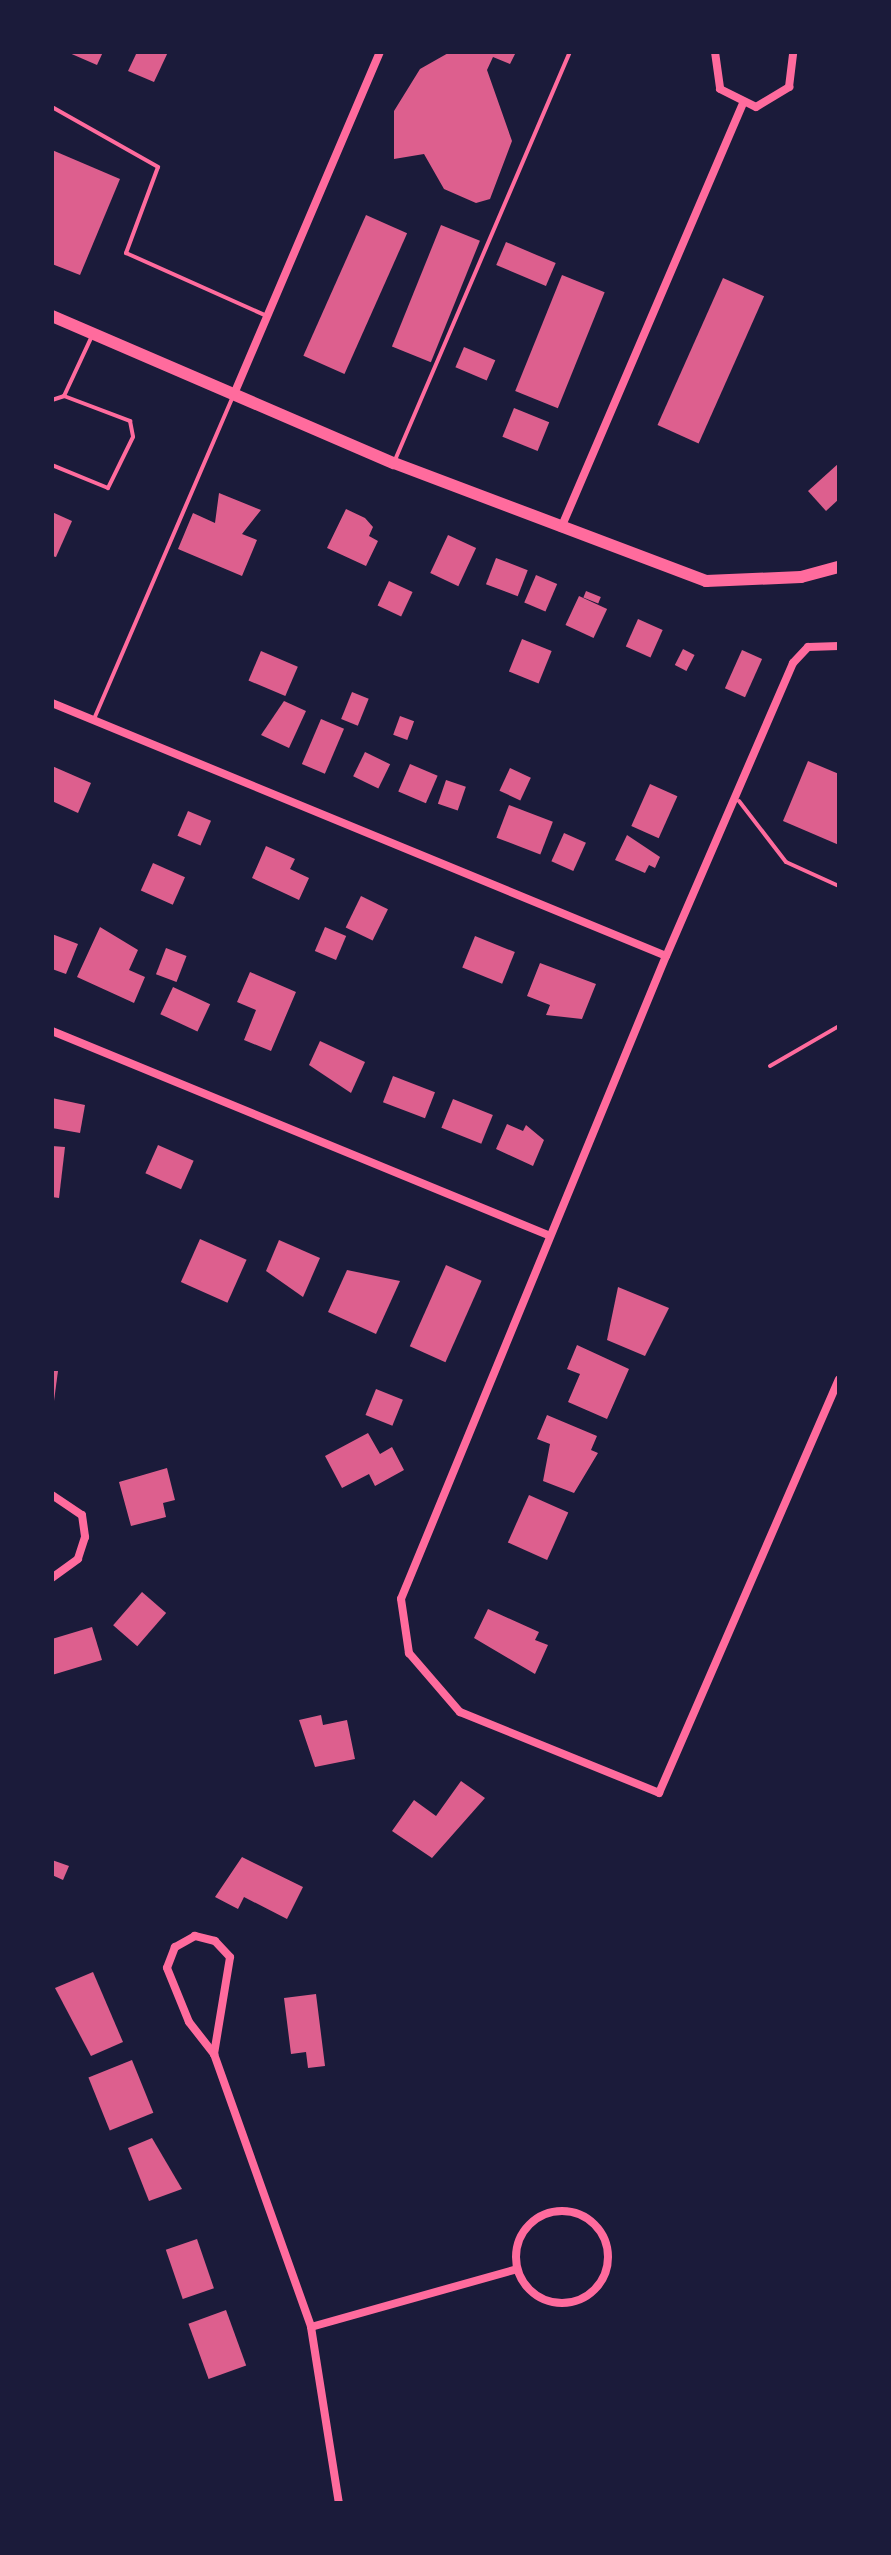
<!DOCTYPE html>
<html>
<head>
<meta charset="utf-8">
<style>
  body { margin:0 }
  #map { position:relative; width:891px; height:2555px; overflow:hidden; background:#1b1b3a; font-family:Arial,sans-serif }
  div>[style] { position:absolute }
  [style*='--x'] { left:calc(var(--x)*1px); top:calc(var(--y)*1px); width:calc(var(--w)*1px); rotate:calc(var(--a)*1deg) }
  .building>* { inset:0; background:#dd5f8e; transform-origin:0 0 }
  .service>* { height:4px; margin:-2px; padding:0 2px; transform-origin:2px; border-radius:2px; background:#ff6b9d }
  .minor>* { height:8px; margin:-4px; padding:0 4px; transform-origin:4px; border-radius:4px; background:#ff6b9d }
  .minor>.ring { margin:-4px; padding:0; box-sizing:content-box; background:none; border:8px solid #ff6b9d; border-radius:50% }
  .secondary>* { height:12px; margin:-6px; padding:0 6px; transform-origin:6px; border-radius:6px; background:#ff6b9d }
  span { translate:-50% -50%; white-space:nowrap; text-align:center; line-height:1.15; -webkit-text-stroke:6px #1b1b3a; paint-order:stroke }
  .frame { position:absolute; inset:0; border:54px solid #1b1b3a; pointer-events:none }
</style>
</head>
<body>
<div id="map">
  <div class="building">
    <i style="clip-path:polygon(67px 52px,103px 52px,97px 65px)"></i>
    <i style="clip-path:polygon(137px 52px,168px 52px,154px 82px,128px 71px)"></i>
    <i style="clip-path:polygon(516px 52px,510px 64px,493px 57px,487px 70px,512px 141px,490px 199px,476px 203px,444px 189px,424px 154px,394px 159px,394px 111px,420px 69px,450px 52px)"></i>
    <i style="clip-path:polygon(52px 150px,120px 179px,80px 275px,52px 264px)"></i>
    <i style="left:366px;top:215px;width:45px;height:154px;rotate:24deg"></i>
    <i style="left:441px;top:225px;width:42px;height:131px;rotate:22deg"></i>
    <i style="left:506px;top:242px;width:54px;height:25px;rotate:23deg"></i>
    <i style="left:562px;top:275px;width:46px;height:125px;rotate:22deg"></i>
    <i style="left:723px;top:278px;width:45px;height:161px;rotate:24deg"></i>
    <i style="left:464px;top:347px;width:34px;height:22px;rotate:23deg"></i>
    <i style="left:514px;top:408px;width:38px;height:31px;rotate:22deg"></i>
    <i style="clip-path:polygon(839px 463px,839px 499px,826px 511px,808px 491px)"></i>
    <i style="clip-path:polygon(219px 493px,261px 510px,242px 534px,257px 540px,242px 576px,178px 549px,193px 513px,215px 523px)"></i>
    <i style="clip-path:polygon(346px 509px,365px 518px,373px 527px,369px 536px,378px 541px,366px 566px,327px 548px)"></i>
    <i style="clip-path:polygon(52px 512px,72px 521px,56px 557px,52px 556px)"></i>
    <i style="left:448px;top:535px;width:31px;height:42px;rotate:25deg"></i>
    <i style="left:496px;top:558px;width:34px;height:28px;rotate:21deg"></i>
    <i style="left:536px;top:575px;width:23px;height:30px;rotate:23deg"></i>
    <i style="left:389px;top:581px;width:26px;height:27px;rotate:25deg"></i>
    <i style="left:586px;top:591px;width:16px;height:7px;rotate:22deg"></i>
    <i style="left:579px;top:596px;width:31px;height:32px;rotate:25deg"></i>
    <i style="left:638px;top:619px;width:27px;height:30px;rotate:24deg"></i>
    <i style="left:522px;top:639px;width:32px;height:35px;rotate:22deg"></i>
    <i style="left:683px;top:649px;width:13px;height:18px;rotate:27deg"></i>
    <i style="left:742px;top:650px;width:22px;height:42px;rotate:24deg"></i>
    <i style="left:261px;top:651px;width:40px;height:32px;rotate:23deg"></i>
    <i style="left:352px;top:692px;width:18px;height:29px;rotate:22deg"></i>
    <i style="clip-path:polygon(284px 701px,306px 711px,289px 748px,261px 735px)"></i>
    <i style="left:400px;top:716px;width:15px;height:20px;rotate:20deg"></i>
    <i style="left:321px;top:719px;width:25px;height:49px;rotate:23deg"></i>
    <i style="left:365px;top:752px;width:28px;height:27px;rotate:26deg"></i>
    <i style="clip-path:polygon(808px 761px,839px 774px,839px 845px,783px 821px)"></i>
    <i style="left:410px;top:764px;width:30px;height:30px;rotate:23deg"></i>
    <i style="clip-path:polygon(52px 766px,91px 783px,78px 813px,52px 801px)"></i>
    <i style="left:510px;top:768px;width:23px;height:25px;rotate:25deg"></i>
    <i style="left:446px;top:780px;width:21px;height:25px;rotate:19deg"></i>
    <i style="left:650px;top:784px;width:30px;height:46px;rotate:24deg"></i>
    <i style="left:509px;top:805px;width:47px;height:35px;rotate:21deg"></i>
    <i style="left:188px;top:811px;width:25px;height:27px;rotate:23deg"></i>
    <i style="left:564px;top:833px;width:24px;height:31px;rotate:24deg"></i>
    <i style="clip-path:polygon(627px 835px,660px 857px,655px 868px,649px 865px,645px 873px,615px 860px)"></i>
    <i style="clip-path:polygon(266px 846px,295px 859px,290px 869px,309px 878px,299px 900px,252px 878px)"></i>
    <i style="left:153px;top:863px;width:35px;height:30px;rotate:24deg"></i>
    <i style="left:361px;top:896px;width:30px;height:35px;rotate:26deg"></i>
    <i style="clip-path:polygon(100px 927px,138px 950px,129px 970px,145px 977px,134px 1003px,77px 977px)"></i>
    <i style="left:325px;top:927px;width:23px;height:26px;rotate:23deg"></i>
    <i style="clip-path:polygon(52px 934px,78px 944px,66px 974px,52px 969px)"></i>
    <i style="left:475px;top:936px;width:43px;height:34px;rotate:22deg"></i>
    <i style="left:166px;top:948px;width:22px;height:28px;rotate:21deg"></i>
    <i style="clip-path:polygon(540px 963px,596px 984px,582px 1019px,546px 1015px,550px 1005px,527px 996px)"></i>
    <i style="clip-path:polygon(250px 972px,296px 992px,271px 1051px,244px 1040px,256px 1010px,237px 1002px)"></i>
    <i style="left:173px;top:987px;width:41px;height:30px;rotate:25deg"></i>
    <i style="clip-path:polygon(320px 1041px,365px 1062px,351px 1093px,309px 1065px)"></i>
    <i style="left:393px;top:1076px;width:45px;height:28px;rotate:21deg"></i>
    <i style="clip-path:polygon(52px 1098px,85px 1105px,80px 1133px,52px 1128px)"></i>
    <i style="left:453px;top:1099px;width:43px;height:31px;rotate:22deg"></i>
    <i style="clip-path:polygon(507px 1124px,523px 1131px,526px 1125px,544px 1140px,533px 1166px,496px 1149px)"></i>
    <i style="left:158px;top:1145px;width:39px;height:31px;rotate:24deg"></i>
    <i style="clip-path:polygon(52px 1146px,65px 1147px,59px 1198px,52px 1197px)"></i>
    <i style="left:200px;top:1239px;width:51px;height:47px;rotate:24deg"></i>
    <i style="clip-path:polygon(279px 1240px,320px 1258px,303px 1297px,266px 1271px)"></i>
    <i style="left:446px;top:1265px;width:39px;height:89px;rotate:24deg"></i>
    <i style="clip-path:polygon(347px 1270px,400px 1281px,376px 1334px,328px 1312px)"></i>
    <i style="clip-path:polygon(618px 1287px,669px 1308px,645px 1356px,607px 1340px)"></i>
    <i style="clip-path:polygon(577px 1345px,629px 1369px,607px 1419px,568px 1402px,580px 1374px,567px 1369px)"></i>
    <i style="clip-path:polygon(52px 1371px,58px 1371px,54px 1401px,52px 1401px)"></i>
    <i style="left:376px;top:1389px;width:29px;height:28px;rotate:22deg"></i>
    <i style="clip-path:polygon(547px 1415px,597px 1436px,591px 1450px,598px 1453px,574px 1493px,543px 1481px,550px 1444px,537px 1439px)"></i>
    <i style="clip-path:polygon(368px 1433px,380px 1454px,392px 1447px,404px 1470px,375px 1486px,369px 1474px,342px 1488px,325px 1456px)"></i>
    <i style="clip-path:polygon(167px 1468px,175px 1500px,163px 1503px,166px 1517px,131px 1526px,119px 1482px)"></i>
    <i style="left:529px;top:1495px;width:43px;height:52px;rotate:24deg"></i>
    <i style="left:142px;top:1592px;width:32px;height:44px;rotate:41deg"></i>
    <i style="clip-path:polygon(488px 1609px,539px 1632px,535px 1640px,548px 1645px,535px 1674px,474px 1638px)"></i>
    <i style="clip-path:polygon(92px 1627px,102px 1660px,52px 1675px,52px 1639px)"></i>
    <i style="clip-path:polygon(321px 1715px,323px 1725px,347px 1720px,355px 1759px,315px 1767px,299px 1720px)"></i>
    <i style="clip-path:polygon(461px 1781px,485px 1798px,432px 1858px,392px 1831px,414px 1800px,436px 1816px)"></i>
    <i style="clip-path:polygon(242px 1857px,303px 1887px,287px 1919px,244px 1897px,238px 1909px,215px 1897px)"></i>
    <i style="clip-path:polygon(52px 1860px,69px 1866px,63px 1880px,52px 1875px)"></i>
    <i style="clip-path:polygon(93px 1972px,123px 2042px,91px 2056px,55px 1988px)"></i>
    <i style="clip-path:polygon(316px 1994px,325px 2066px,308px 2068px,306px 2052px,291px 2054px,284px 1998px)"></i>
    <i style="left:132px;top:2060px;width:57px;height:47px;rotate:68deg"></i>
    <i style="clip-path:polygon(152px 2138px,182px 2189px,149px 2201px,128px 2148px)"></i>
    <i style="left:197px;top:2239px;width:52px;height:33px;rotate:71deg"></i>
    <i style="left:226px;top:2310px;width:59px;height:40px;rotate:70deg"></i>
  </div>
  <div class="service">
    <i style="--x:52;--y:107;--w:122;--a:29.5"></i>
    <i style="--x:158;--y:167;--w:92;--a:110.4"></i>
    <i style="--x:126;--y:253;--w:154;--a:24.1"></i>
    <i style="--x:64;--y:396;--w:66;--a:-65"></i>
    <i style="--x:52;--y:400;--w:13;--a:-18"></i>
    <i style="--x:64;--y:396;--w:71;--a:20.7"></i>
    <i style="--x:130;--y:421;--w:16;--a:79"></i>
    <i style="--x:133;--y:437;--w:57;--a:116.1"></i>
    <i style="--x:108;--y:488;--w:61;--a:-157.7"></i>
    <i style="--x:395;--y:460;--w:444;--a:-66.8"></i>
    <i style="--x:94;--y:719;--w:352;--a:-66.7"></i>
    <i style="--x:739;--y:801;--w:77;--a:52.4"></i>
    <i style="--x:786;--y:862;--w:58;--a:24.4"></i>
    <i style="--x:770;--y:1066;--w:80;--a:-30.1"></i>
  </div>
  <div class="minor">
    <i style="--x:715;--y:52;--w:37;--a:82"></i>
    <i style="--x:720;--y:89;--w:40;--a:26.6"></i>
    <i style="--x:756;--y:107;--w:39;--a:-31"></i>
    <i style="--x:789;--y:87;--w:35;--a:-83"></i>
    <i style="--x:234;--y:394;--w:372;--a:-66.9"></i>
    <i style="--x:561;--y:528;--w:460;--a:-66.8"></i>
    <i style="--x:839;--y:646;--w:31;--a:178"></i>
    <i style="--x:808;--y:647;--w:22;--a:133"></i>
    <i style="--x:793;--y:663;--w:319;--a:113.4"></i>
    <i style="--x:666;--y:956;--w:695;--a:112.4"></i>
    <i style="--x:401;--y:1599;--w:55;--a:81.6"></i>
    <i style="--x:409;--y:1653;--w:78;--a:49.2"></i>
    <i style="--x:460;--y:1712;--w:215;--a:22.1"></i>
    <i style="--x:659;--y:1793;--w:451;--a:-66.5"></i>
    <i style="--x:52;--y:703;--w:664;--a:22.39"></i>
    <i style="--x:52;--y:1031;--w:536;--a:22.36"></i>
    <i style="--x:52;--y:1495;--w:36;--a:34"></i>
    <i style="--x:82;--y:1515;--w:22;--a:82"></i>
    <i style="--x:85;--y:1537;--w:23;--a:108"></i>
    <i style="--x:78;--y:1559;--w:32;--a:144"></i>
    <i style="--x:214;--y:2054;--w:98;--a:-80.6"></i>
    <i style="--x:230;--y:1957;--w:22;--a:-133"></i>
    <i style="--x:215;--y:1941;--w:21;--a:-166"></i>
    <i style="--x:195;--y:1936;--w:23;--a:151"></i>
    <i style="--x:175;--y:1947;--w:22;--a:111"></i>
    <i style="--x:167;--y:1968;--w:58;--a:67.8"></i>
    <i style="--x:189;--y:2022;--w:41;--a:52"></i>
    <i style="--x:214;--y:2054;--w:290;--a:70.4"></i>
    <i style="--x:311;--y:2327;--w:178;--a:81"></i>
    <i class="ring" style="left:516px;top:2211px;width:84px;height:84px"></i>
    <i style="--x:311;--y:2327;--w:214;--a:-15.7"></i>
  </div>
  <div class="secondary">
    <i style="--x:52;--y:316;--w:372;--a:23.3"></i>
    <i style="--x:394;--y:463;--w:334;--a:20.7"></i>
    <i style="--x:706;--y:581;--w:95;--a:-2.4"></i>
    <i style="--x:801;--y:577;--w:39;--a:-15"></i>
  </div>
  <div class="frame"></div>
</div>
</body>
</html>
